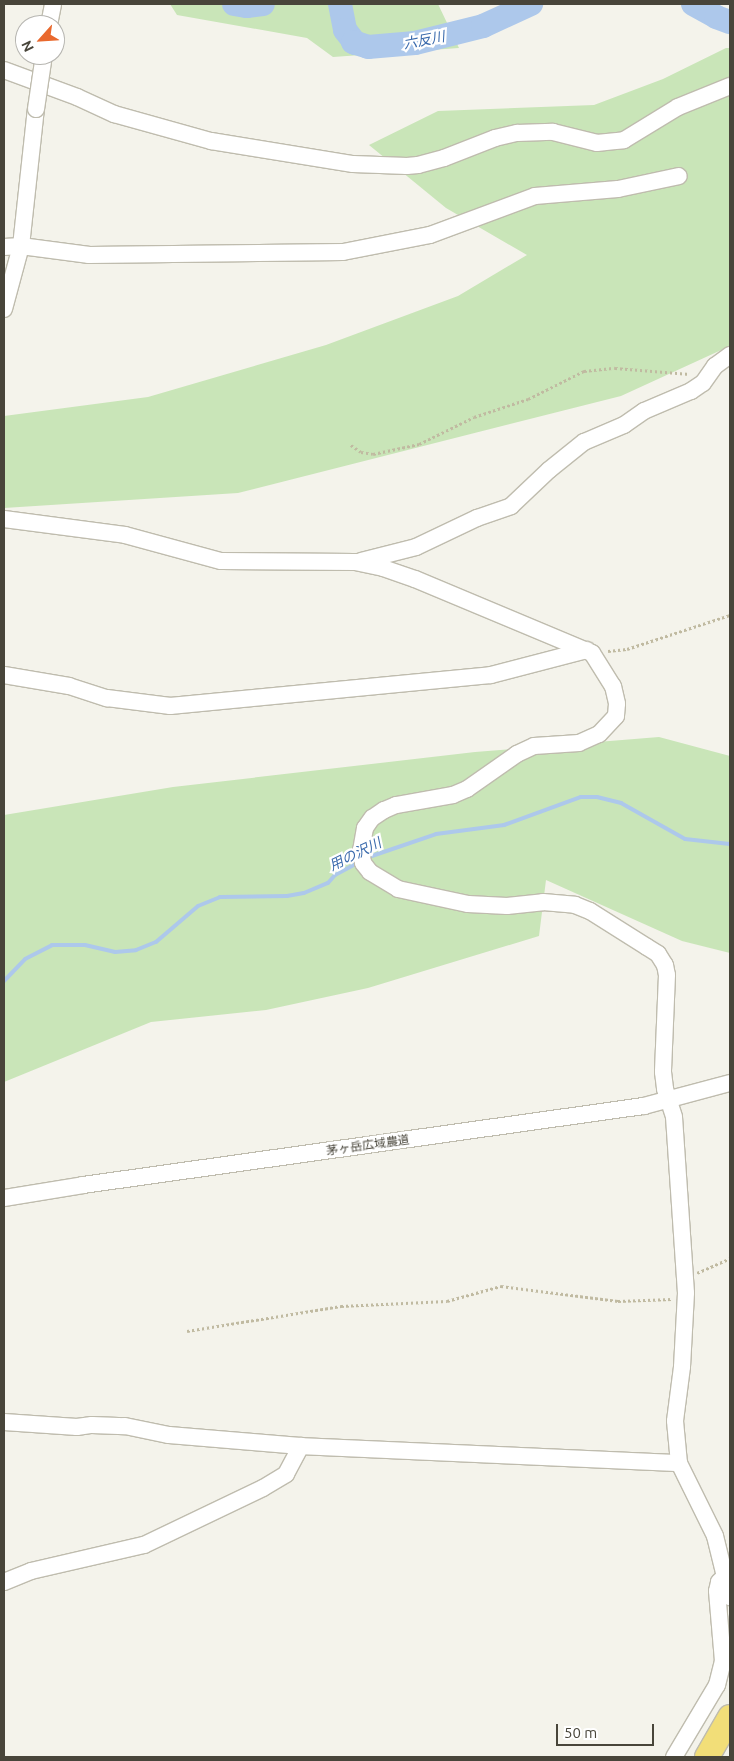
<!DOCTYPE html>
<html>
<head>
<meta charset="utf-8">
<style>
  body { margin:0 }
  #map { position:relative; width:734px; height:1761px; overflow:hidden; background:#f4f3eb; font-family:Ubuntu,"Noto Sans JP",sans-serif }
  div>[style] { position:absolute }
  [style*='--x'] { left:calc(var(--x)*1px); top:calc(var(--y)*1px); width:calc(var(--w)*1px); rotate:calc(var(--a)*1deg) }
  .green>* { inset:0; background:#c9e5b8 }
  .stream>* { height:4px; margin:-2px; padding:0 2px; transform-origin:2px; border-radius:2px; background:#adc8eb }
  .river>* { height:24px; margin:-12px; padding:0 12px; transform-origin:12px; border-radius:12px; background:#adc8eb }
  .path>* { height:2.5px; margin-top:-1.25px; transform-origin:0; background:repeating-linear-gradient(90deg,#c0baa1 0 2.5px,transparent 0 5px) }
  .roads { filter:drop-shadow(1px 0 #bfbcae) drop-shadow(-1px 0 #bfbcae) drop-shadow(0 1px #bfbcae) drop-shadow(0 -1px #bfbcae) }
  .minor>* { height:16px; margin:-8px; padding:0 8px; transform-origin:8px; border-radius:8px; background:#fff }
  .highway>* { height:24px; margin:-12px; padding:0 12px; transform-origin:12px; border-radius:12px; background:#f2de78 }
  .bridges { filter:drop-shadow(1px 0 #bfbcae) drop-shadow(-1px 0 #bfbcae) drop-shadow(0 1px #bfbcae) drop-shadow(0 -1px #bfbcae) }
  .minor-bridge>* { height:16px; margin:-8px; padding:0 8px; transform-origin:8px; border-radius:8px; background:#fff }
  span { translate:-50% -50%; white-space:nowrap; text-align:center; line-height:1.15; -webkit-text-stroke:4.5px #fff; paint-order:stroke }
  .street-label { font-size:12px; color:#48453a }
  .water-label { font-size:14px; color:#3a6aac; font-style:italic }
  .frame { position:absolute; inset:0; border:5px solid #48453a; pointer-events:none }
  .north { position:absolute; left:15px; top:15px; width:50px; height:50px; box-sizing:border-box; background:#fff; border:1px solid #b6b5b0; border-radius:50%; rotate:244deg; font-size:14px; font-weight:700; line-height:20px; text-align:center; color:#48453a }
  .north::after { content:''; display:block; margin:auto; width:18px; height:22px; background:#e9692e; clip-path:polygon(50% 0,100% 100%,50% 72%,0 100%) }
  .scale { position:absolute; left:556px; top:1724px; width:98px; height:22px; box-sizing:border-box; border:2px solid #48453a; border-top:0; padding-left:6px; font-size:15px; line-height:18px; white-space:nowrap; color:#48453a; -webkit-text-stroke:4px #fff; paint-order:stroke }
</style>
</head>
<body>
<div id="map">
  <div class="green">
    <i style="clip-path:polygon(170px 4px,438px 4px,459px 48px,333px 57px,307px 38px,177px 15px)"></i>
    <i style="clip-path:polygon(726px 48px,730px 48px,730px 346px,621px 396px,238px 493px,4px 508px,4px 416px,148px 397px,326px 345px,458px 296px,527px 255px,446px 208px,369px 145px,438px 111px,594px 105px,663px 79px)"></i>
    <i style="clip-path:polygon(659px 737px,730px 756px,730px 953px,682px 941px,546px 880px,539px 936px,368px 988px,266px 1010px,151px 1022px,4px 1082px,4px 815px,173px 787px,475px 752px)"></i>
  </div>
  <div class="stream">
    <i style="--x:366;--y:858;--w:74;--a:-18.9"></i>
    <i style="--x:436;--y:834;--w:69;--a:-7.5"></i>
    <i style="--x:504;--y:825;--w:82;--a:-20"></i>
    <i style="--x:581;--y:797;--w:16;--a:0"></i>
    <i style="--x:597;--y:797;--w:25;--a:14"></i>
    <i style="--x:621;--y:803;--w:73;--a:29.4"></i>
    <i style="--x:685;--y:839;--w:45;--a:6.3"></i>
    <i style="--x:4;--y:981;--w:30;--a:-46"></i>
    <i style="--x:25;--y:959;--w:30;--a:-27"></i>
    <i style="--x:52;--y:945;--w:33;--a:0"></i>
    <i style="--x:85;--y:945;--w:31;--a:13"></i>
    <i style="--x:115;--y:952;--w:21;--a:-5"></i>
    <i style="--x:136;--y:950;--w:22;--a:-22"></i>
    <i style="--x:156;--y:942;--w:55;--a:-40.6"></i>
    <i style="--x:198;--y:906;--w:24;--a:-22"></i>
    <i style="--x:220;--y:897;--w:67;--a:-0.9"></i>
    <i style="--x:287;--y:896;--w:17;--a:-10"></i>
    <i style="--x:304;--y:893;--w:26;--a:-23"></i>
    <i style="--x:328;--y:883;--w:11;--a:-49"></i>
    <i style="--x:335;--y:875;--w:26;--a:-28"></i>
  </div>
  <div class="river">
    <i style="--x:234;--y:4;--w:13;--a:9"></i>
    <i style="--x:247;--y:6;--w:16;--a:-7"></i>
    <i style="--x:340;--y:4;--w:26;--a:79"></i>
    <i style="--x:345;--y:30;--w:16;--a:52"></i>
    <i style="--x:355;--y:43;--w:2;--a:-153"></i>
    <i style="--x:353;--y:42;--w:16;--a:18"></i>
    <i style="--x:368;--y:47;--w:47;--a:-4.9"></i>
    <i style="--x:415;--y:43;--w:70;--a:-14"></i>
    <i style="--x:483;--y:26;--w:53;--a:-24.6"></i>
    <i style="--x:693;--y:4;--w:26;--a:29"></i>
    <i style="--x:716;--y:17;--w:15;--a:20"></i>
  </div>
  <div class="path">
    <i style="--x:351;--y:445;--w:12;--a:35"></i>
    <i style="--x:361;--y:452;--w:12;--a:9"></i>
    <i style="--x:373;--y:454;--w:47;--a:-12.3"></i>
    <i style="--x:419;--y:444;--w:61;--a:-26.1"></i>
    <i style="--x:474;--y:417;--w:57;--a:-18.4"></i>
    <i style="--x:528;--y:399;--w:63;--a:-26.6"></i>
    <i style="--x:584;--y:371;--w:31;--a:-6"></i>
    <i style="--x:615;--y:368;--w:75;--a:4.6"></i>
    <i style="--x:608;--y:651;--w:19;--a:-6"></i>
    <i style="--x:627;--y:649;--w:108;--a:-18.3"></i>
    <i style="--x:697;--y:1273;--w:36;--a:-24"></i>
    <i style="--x:187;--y:1331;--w:156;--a:-9.2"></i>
    <i style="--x:341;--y:1306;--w:106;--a:-2.7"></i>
    <i style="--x:447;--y:1301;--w:56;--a:-15.5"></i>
    <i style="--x:501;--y:1286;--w:118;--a:7.3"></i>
    <i style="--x:618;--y:1301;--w:54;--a:-2.1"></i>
  </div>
  <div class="roads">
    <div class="minor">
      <i style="--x:49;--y:25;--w:21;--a:-79"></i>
      <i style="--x:4;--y:70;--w:78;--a:20.3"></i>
      <i style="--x:77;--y:97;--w:41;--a:24.7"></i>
      <i style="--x:114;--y:114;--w:101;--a:15.6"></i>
      <i style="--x:211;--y:141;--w:144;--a:9.2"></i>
      <i style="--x:353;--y:164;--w:54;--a:2.1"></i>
      <i style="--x:407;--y:166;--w:11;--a:-5"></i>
      <i style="--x:418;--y:165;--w:27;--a:-15"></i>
      <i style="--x:444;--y:158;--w:55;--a:-21.4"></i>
      <i style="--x:495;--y:138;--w:23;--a:-13"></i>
      <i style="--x:517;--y:133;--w:36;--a:-2"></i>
      <i style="--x:553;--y:132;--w:45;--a:14"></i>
      <i style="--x:597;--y:143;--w:27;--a:-6"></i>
      <i style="--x:624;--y:140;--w:63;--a:-31.4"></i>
      <i style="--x:678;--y:107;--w:56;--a:-22"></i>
      <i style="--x:4;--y:247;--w:17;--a:-3"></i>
      <i style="--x:21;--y:246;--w:69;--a:7.5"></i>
      <i style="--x:89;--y:255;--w:254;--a:-0.7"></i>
      <i style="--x:343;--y:252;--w:89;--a:-11.1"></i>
      <i style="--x:430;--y:235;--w:112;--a:-20.4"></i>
      <i style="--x:535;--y:196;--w:83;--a:-4.8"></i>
      <i style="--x:618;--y:189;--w:62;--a:-12"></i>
      <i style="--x:4;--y:309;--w:65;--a:-74.9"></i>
      <i style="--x:21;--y:246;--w:138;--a:-83.8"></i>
      <i style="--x:4;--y:519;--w:122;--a:7.5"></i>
      <i style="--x:125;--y:535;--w:99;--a:15.2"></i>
      <i style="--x:221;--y:561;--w:134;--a:0.4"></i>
      <i style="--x:355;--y:562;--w:29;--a:12"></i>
      <i style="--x:383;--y:568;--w:34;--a:19"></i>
      <i style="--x:415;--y:579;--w:192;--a:22.7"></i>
      <i style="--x:592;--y:653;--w:39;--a:58"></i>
      <i style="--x:613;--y:686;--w:18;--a:77"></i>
      <i style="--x:617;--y:704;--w:12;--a:95"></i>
      <i style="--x:616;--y:716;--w:25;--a:133"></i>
      <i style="--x:599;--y:734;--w:22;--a:156"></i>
      <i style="--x:579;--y:743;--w:45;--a:176.2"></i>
      <i style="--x:534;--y:746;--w:19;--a:155"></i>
      <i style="--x:517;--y:754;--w:61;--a:145"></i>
      <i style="--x:467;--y:789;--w:15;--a:157"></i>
      <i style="--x:453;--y:795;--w:58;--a:170"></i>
      <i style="--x:396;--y:805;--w:13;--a:157"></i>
      <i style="--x:384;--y:810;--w:14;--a:146"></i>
      <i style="--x:372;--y:818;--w:12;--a:125"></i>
      <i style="--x:365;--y:828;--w:22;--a:100"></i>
      <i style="--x:361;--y:850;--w:13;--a:81"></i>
      <i style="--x:363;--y:863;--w:11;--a:52"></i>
      <i style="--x:370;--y:872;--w:33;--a:31"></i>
      <i style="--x:398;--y:889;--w:72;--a:12.1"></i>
      <i style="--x:468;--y:904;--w:39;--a:3"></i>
      <i style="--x:507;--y:906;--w:36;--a:-6"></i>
      <i style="--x:543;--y:902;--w:32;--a:5"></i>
      <i style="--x:575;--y:905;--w:16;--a:22"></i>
      <i style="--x:590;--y:911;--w:67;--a:32.3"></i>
      <i style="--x:647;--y:947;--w:13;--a:32"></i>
      <i style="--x:658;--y:954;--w:13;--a:58"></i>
      <i style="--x:665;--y:965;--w:10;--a:79"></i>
      <i style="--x:667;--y:975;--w:97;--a:92.4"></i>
      <i style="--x:663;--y:1072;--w:17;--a:83"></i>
      <i style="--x:665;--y:1089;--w:29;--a:72"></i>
      <i style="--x:674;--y:1117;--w:176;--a:86.1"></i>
      <i style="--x:686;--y:1293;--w:74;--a:93.1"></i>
      <i style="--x:682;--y:1367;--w:54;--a:97.4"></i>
      <i style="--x:675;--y:1421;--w:42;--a:84.6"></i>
      <i style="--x:361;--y:561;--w:57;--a:-14.3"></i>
      <i style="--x:416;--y:547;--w:68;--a:-25.4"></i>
      <i style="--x:477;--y:518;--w:36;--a:-19"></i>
      <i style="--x:511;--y:506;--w:52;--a:-43.5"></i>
      <i style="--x:549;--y:470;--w:45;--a:-38.7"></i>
      <i style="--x:584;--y:442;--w:43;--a:-23"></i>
      <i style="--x:624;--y:425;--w:24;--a:-35"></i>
      <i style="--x:644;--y:411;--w:51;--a:-23.1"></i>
      <i style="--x:691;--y:391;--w:14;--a:-34"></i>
      <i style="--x:703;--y:383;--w:21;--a:-55"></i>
      <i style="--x:715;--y:366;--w:19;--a:-36"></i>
      <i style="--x:4;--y:675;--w:66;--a:9.6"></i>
      <i style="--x:69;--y:686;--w:40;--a:18"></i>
      <i style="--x:107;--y:698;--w:64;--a:7.2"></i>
      <i style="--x:170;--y:706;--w:322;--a:-5.5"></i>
      <i style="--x:491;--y:675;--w:99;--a:-14.6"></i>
      <i style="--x:4;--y:1198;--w:80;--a:-9.3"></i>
      <i style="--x:83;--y:1185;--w:567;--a:-8.02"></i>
      <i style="--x:644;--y:1106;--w:89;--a:-15"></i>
      <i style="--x:4;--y:1422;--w:73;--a:3.9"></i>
      <i style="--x:77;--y:1427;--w:15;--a:-8"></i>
      <i style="--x:92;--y:1425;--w:33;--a:2"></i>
      <i style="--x:125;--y:1426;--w:45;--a:11.6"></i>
      <i style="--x:169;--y:1435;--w:132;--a:4.8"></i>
      <i style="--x:4;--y:1582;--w:29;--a:-22"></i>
      <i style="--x:31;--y:1571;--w:116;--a:-13"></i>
      <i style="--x:144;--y:1545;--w:132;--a:-25.6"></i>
      <i style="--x:263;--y:1488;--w:27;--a:-31"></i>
      <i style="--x:286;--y:1474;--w:32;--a:-62"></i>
      <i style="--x:301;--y:1446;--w:378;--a:2.6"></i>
      <i style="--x:679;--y:1463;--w:81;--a:63.7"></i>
      <i style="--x:715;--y:1536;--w:63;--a:76.2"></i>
      <i style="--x:674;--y:1757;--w:84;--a:-59.2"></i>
      <i style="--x:717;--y:1685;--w:25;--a:-76"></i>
      <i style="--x:723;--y:1661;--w:70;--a:-94.9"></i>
      <i style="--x:717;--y:1591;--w:9;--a:-77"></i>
      <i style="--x:719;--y:1582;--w:7;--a:-45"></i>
    </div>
    <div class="highway">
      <i style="--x:707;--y:1757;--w:46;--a:-60.1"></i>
    </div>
  </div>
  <div class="bridges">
    <div class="minor-bridge">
      <i style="--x:36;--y:109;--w:55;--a:-81.6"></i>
    </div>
  </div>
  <div class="street-label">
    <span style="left:368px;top:1145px;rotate:-8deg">茅ヶ岳広域農道</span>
  </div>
  <div class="water-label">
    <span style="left:424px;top:40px;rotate:-11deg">六反川</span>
    <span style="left:355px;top:854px;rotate:-26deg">用の沢川</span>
  </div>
  <div class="frame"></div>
  <div class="north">N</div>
  <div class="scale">50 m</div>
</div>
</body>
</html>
